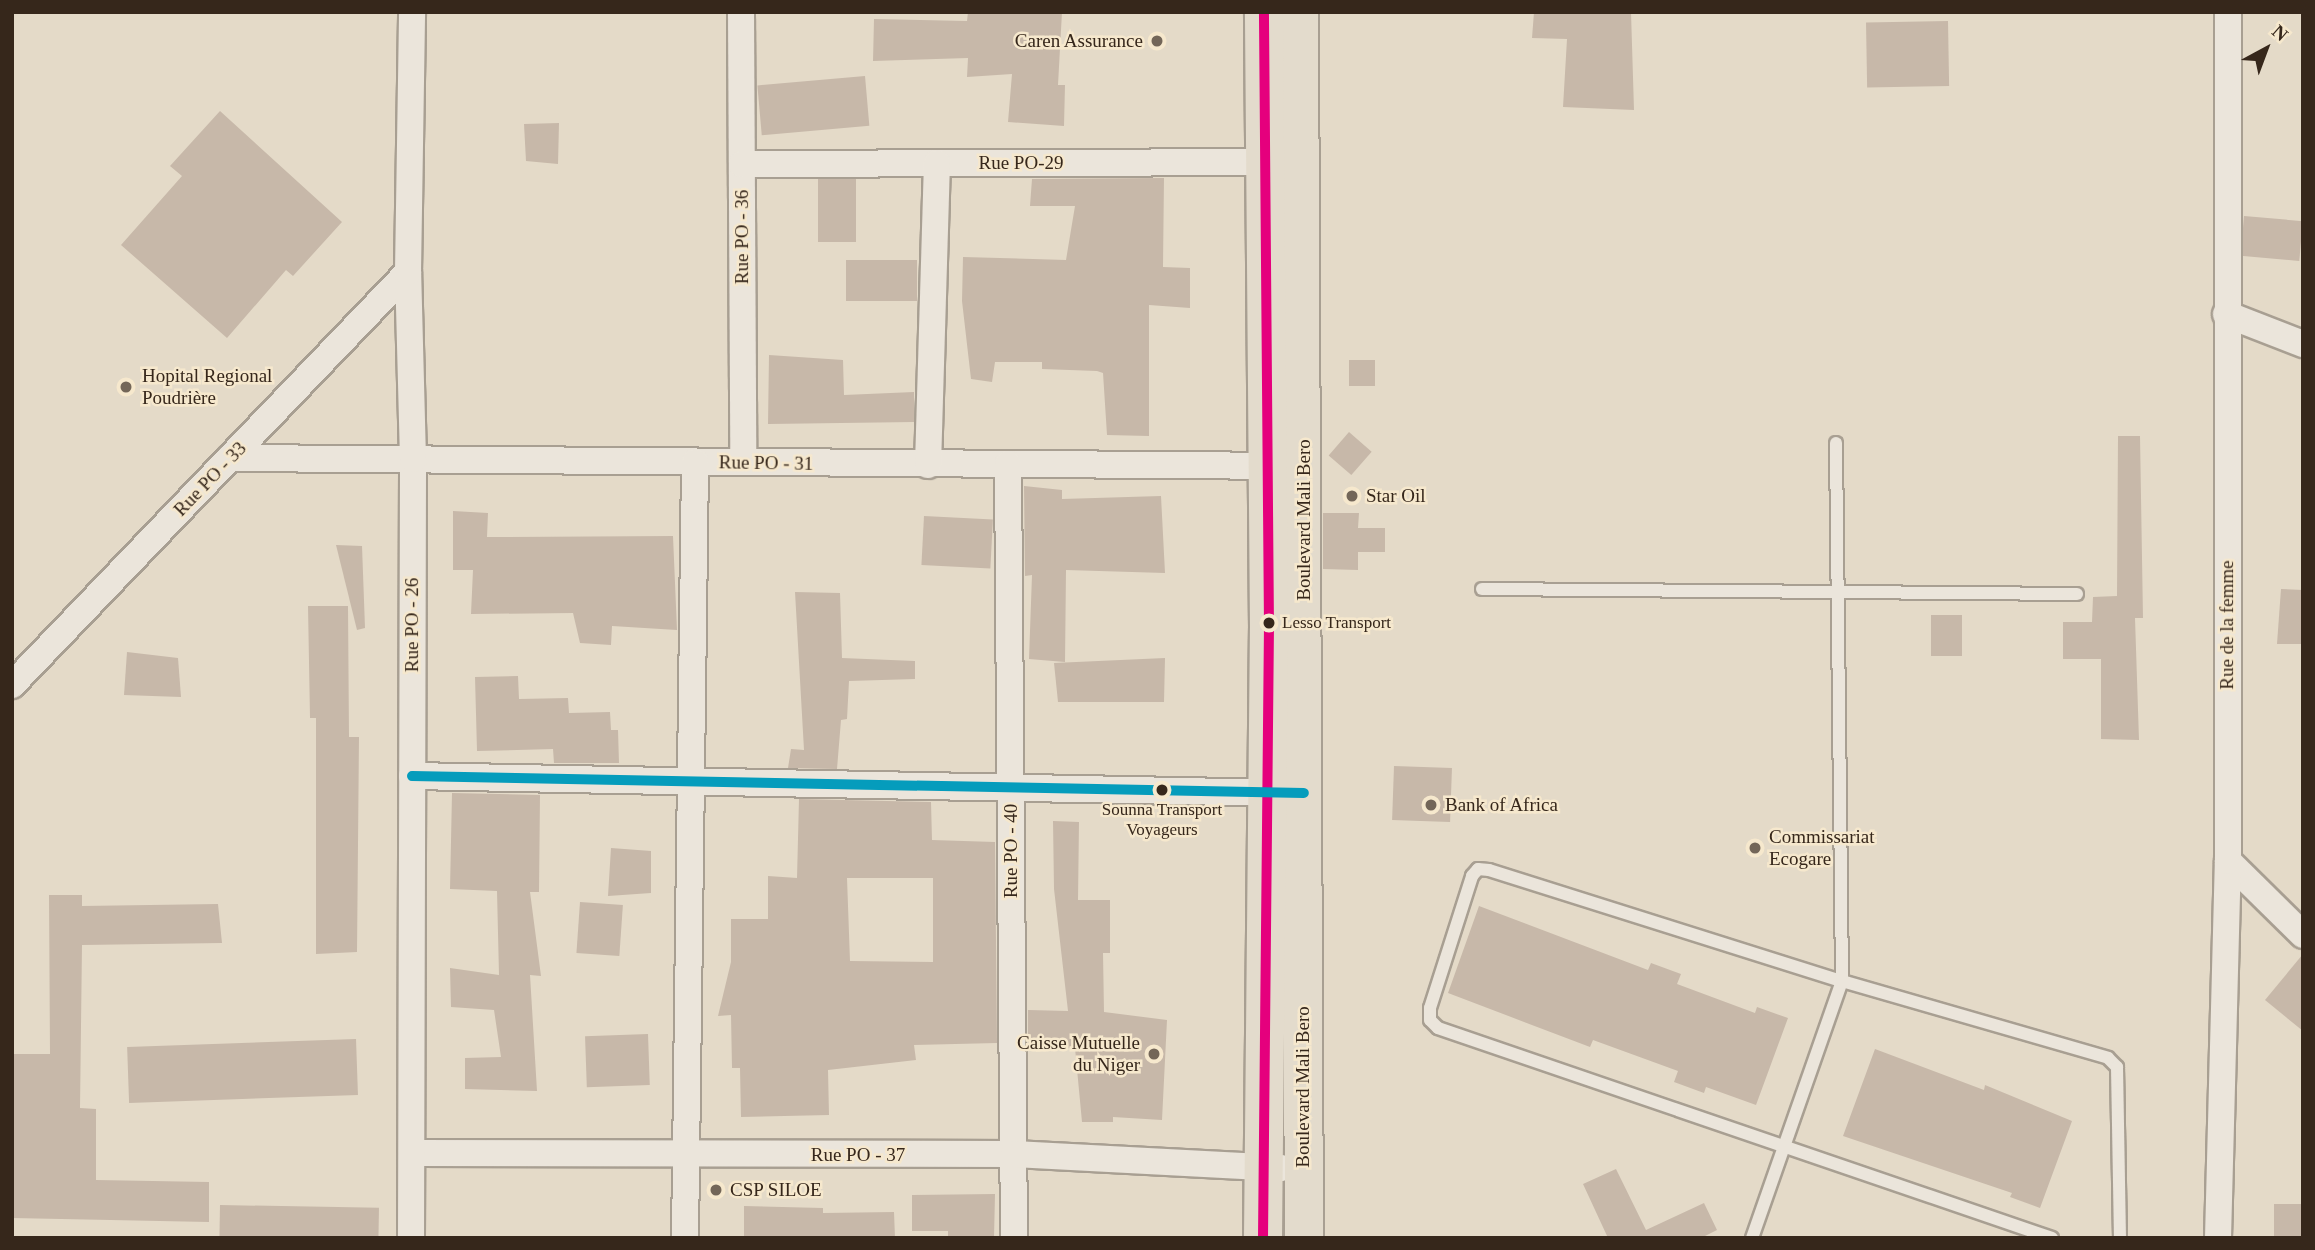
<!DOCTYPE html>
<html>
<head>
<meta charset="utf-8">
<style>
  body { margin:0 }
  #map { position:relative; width:2315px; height:1250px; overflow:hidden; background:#e4dac8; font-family:"Times New Roman",serif }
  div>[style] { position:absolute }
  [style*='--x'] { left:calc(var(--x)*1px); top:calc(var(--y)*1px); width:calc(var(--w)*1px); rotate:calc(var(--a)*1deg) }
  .building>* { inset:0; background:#c7b8a9; transform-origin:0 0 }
  .roads { filter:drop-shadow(2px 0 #a89f92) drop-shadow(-2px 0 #a89f92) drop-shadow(0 2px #a89f92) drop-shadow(0 -2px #a89f92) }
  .lane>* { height:12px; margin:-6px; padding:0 6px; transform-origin:6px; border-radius:6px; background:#ebe5db }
  .street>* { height:26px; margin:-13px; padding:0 13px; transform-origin:13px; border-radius:13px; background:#ebe5db }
  .primary>* { height:38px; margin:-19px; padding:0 19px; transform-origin:19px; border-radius:19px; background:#e3dbcc }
  .bus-1>* { height:10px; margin:-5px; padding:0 5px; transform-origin:5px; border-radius:5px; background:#e5007d }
  .bus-2>* { height:10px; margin:-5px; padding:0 5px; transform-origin:5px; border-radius:5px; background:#059cbc }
  .dots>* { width:19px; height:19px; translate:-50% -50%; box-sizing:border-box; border:4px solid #f6e8cd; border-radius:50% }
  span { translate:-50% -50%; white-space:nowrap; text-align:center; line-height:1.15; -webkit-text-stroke:5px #f6e8cd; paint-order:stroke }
  .bus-label { font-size:17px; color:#36271b }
  .left { translate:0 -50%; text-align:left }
  .poi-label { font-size:19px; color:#36271b }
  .right { translate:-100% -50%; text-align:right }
  .street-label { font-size:19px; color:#36271b }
  .frame { position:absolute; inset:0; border:14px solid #36271b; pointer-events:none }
  .north { position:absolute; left:2231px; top:14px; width:70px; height:70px; -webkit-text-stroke:5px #f6e8cd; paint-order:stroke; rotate:41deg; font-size:19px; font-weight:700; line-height:28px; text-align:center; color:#36271b }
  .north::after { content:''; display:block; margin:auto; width:24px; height:32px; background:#36271b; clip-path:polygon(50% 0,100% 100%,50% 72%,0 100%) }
</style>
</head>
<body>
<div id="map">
  <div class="building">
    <i style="clip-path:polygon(968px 12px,1062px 12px,1058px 85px,1065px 85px,1064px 126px,1008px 122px,1012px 74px,967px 77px,968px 58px,873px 61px,874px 19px,967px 21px)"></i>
    <i style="clip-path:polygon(1534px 12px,1631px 12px,1634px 110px,1563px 107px,1567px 39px,1532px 38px)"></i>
    <i style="left:1948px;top:21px;width:65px;height:82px;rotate:89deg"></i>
    <i style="left:865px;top:76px;width:50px;height:108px;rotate:85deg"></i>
    <i style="clip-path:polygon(220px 111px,342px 222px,293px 276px,286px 270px,227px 338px,121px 245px,182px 176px,170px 166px)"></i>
    <i style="clip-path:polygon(559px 123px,558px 164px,526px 161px,524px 124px)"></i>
    <i style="clip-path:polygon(1164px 178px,1163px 267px,1190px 268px,1190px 308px,1149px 305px,1149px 436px,1107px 435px,1103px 373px,1097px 371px,1042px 369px,1042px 362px,995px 362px,992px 382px,971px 379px,962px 301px,963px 257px,1066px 260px,1075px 206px,1030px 206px,1032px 179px)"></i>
    <i style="left:818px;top:179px;width:38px;height:63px"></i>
    <i style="left:2244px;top:216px;width:59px;height:40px;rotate:5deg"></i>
    <i style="left:917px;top:260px;width:41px;height:71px;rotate:90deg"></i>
    <i style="clip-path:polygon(769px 355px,843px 360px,844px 395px,914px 392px,914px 422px,768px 424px)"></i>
    <i style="left:1375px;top:360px;width:26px;height:26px;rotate:90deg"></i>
    <i style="left:1349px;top:432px;width:30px;height:31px;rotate:41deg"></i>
    <i style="clip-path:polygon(2118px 436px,2140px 436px,2143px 618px,2135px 618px,2139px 740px,2101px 739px,2101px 659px,2063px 659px,2063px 622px,2092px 622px,2093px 597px,2117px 596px)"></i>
    <i style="clip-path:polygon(1024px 486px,1062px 490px,1062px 499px,1161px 496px,1165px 573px,1066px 570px,1065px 662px,1029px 659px,1032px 575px,1025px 576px)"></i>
    <i style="clip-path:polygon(453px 511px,488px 513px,487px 537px,673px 536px,677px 630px,612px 626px,611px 645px,580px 643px,573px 613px,471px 614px,473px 570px,453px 570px)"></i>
    <i style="clip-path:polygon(1323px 513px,1359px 513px,1358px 528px,1385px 528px,1385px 552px,1358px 552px,1358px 570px,1323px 569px)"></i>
    <i style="left:924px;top:516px;width:69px;height:49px;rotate:3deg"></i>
    <i style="clip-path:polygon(336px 545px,362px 546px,365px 628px,357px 630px)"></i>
    <i style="clip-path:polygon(2281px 589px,2303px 590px,2303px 644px,2277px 644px)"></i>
    <i style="clip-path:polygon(795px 592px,840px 593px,842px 658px,915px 661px,915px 679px,849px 681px,847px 719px,841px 720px,837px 769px,788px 768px,791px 749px,804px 750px)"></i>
    <i style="clip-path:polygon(308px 606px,348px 606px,349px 737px,359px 737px,357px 952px,316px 954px,316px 718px,310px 718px)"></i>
    <i style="left:1931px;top:615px;width:31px;height:41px"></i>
    <i style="clip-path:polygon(127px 652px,178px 658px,181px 697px,124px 695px)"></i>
    <i style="clip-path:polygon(1165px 658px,1164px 702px,1058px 702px,1054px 663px)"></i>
    <i style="clip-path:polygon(518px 676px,519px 699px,568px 698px,569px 713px,610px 712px,611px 730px,618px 730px,619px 763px,554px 763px,553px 749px,477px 751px,475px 677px)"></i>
    <i style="left:1394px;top:766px;width:58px;height:54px;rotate:2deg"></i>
    <i style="clip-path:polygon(452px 793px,540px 795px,539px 892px,530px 892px,541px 976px,530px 975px,537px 1091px,465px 1089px,465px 1058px,501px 1057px,494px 1010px,451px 1007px,450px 968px,499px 975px,497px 891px,450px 889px)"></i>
    <i style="clip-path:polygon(evenodd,799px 799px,931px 802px,932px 840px,995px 842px,997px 1043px,914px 1045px,916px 1060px,828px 1070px,829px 1115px,741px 1117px,740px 1068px,732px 1068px,731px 1015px,718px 1016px,731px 962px,731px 919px,768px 919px,768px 876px,797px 878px,799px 799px,847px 878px,933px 878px,933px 962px,850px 961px,847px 878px)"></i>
    <i style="clip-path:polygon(1053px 821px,1079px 822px,1078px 900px,1110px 900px,1110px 953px,1103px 953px,1104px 1012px,1167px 1020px,1162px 1120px,1113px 1117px,1113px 1122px,1082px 1122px,1075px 1048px,1053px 1047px,1053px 1042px,1028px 1042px,1028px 1010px,1068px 1011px,1054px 889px)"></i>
    <i style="clip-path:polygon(611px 848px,651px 851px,651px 893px,608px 896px)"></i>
    <i style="clip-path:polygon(49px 895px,82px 895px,82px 906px,218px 904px,222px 943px,82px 945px,80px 1108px,96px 1109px,96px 1180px,209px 1182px,209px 1222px,12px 1218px,12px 1054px,50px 1054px)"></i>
    <i style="left:580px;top:902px;width:43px;height:51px;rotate:4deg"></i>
    <i style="clip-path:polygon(1479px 906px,1648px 970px,1651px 963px,1681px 974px,1677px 984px,1755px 1013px,1757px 1007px,1788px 1018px,1756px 1105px,1706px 1087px,1704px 1093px,1674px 1082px,1678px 1071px,1593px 1040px,1590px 1047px,1448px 993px)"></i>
    <i style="clip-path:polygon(2303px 954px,2303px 1031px,2265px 1000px)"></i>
    <i style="left:648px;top:1034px;width:51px;height:63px;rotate:88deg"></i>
    <i style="left:356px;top:1039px;width:56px;height:229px;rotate:88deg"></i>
    <i style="clip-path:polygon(1875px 1049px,1984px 1090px,1985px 1085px,2072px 1121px,2040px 1208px,2010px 1197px,2012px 1193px,1843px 1136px)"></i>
    <i style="clip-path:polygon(1616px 1169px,1646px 1230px,1704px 1203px,1717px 1230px,1701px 1238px,1608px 1238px,1583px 1184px)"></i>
    <i style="clip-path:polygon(995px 1194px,994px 1238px,948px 1238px,948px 1231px,912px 1231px,912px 1195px)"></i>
    <i style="left:2274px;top:1204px;width:29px;height:34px"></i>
    <i style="left:220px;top:1205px;width:159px;height:33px;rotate:1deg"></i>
    <i style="clip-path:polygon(744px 1206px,823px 1208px,823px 1213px,894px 1212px,895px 1238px,744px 1238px)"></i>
  </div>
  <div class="roads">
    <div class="lane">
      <i style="--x:1482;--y:589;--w:595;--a:0.48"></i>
      <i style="--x:1752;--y:1238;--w:272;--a:-70.7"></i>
      <i style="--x:1842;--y:981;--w:538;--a:-90.64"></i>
      <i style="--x:2052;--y:1238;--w:649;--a:-161.12"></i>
      <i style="--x:1438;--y:1028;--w:11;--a:-135"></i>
      <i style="--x:1430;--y:1020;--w:12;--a:-90"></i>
      <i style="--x:1430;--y:1008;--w:139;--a:-72.3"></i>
      <i style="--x:1472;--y:876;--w:9;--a:-49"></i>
      <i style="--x:1478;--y:869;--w:11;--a:5"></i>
      <i style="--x:1489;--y:870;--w:370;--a:17.5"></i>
      <i style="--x:1842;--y:981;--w:277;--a:16.1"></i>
      <i style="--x:2108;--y:1058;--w:13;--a:45"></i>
      <i style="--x:2117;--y:1067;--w:171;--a:89"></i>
    </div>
    <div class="street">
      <i style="--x:741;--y:12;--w:450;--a:89.7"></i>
      <i style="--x:742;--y:164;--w:539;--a:-0.21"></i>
      <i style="--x:2226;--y:314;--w:83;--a:21.3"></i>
      <i style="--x:230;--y:458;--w:1055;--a:0.43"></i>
      <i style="--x:1008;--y:464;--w:774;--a:89.56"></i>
      <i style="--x:928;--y:465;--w:302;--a:-88.3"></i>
      <i style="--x:12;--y:685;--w:572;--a:-46.2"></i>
      <i style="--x:412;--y:776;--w:870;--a:1.12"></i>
      <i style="--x:2228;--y:861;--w:105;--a:44.6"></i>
      <i style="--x:412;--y:1153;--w:602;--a:0.1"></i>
      <i style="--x:1014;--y:1154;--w:267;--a:3"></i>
      <i style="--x:411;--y:1238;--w:779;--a:-89.85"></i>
      <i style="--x:413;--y:459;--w:187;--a:-91.5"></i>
      <i style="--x:408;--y:272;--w:260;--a:-89.1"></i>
      <i style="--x:685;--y:1238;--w:776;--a:-89.26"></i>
      <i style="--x:2218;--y:1238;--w:377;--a:-88.5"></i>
      <i style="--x:2228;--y:861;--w:849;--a:-90"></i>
    </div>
    <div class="primary">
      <i style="--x:1299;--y:12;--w:1226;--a:89.77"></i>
      <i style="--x:1263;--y:1238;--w:610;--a:-89.44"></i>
      <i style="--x:1269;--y:628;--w:616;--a:-90.47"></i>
    </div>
  </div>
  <div class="bus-1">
    <i style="--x:1263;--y:1238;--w:610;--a:-89.44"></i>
    <i style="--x:1269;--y:628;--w:616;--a:-90.47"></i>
  </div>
  <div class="bus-2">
    <i style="--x:412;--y:776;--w:892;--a:1.09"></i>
  </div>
  <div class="dots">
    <i style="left:1157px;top:41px;background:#736658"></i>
    <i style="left:126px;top:387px;background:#736658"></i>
    <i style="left:1352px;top:496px;background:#736658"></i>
    <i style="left:1269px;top:623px;background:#36271b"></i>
    <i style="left:1162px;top:790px;background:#36271b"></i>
    <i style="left:1431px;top:805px;background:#736658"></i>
    <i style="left:1755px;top:848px;background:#736658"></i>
    <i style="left:1154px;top:1054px;background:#736658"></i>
    <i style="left:716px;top:1190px;background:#736658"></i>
  </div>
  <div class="bus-label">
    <span class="left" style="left:1282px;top:623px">Lesso Transport</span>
    <span style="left:1162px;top:820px">Sounna Transport<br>Voyageurs</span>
  </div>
  <div class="poi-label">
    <span class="right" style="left:1143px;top:41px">Caren Assurance</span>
    <span class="left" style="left:142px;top:387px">Hopital Regional<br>Poudrière</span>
    <span class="left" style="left:1366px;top:496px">Star Oil</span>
    <span class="left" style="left:1445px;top:805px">Bank of Africa</span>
    <span class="left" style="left:1769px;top:848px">Commissariat<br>Ecogare</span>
    <span class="right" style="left:1140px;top:1054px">Caisse Mutuelle<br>du Niger</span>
    <span class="left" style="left:730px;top:1190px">CSP SILOE</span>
  </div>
  <div class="street-label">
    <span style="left:1021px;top:163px">Rue PO-29</span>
    <span style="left:742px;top:237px;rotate:-90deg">Rue PO - 36</span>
    <span style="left:766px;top:463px;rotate:1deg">Rue PO - 31</span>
    <span style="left:210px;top:479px;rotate:-46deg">Rue PO - 33</span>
    <span style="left:1304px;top:520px;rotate:-90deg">Boulevard Mali Bero</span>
    <span style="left:412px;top:625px;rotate:-90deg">Rue PO - 26</span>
    <span style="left:2227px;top:625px;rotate:-90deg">Rue de la femme</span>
    <span style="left:1011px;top:851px;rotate:-90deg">Rue PO - 40</span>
    <span style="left:1303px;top:1087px;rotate:-90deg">Boulevard Mali Bero</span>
    <span style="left:858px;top:1155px">Rue PO - 37</span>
  </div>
  <div class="frame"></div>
  <div class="north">N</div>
</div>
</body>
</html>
